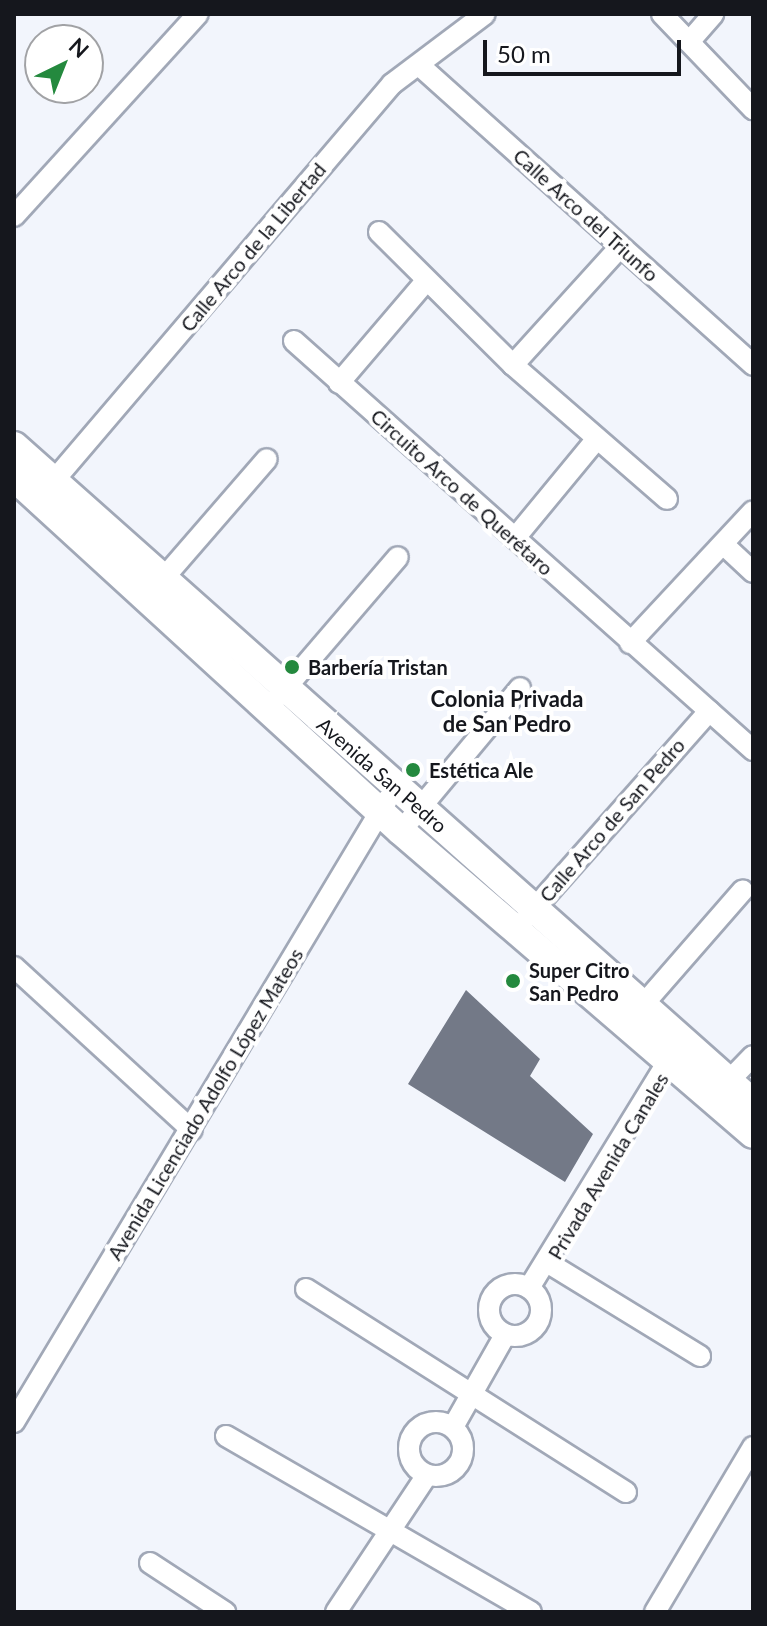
<!DOCTYPE html>
<html>
<head>
<meta charset="utf-8">
<style>
  body { margin:0 }
  #map { position:relative; width:767px; height:1626px; overflow:hidden; background:#f2f5fc; font-family:Lato,sans-serif }
  div>[style] { position:absolute }
  [style*='--x'] { left:calc(var(--x)*1px); top:calc(var(--y)*1px); width:calc(var(--w)*1px); rotate:calc(var(--a)*1deg) }
  .building>* { inset:0; background:#737987 }
  .roads { filter:drop-shadow(2px 0 #a1a8b7) drop-shadow(-2px 0 #a1a8b7) drop-shadow(0 2px #a1a8b7) drop-shadow(0 -2px #a1a8b7) }
  .street>* { height:20px; margin:-10px; padding:0 10px; transform-origin:10px; border-radius:10px; background:#fff }
  .street>.ring { margin:-10px; padding:0; box-sizing:content-box; background:none; border:20px solid #fff; border-radius:50% }
  .secondary>* { height:28px; margin:-14px; padding:0 14px; transform-origin:14px; border-radius:14px; background:#fff }
  .dots>* { width:22px; height:22px; translate:-50% -50%; box-sizing:border-box; border:4px solid #fff; border-radius:50% }
  span { translate:-50% -50%; white-space:nowrap; text-align:center; line-height:1.15; -webkit-text-stroke:8px #fff; paint-order:stroke }
  .street-label { font-size:20px; color:#15171d }
  .poi-label { font-size:20px; color:#15171d; font-weight:700 }
  .left { translate:0 -50%; text-align:left }
  .neighbourhood-label { font-size:22px; color:#15171d; font-weight:700 }
  .frame { position:absolute; inset:0; border:16px solid #15171d; pointer-events:none }
  .north { position:absolute; left:24px; top:24px; width:80px; height:80px; box-sizing:border-box; background:#fff; border:2px solid #a1a2a5; border-radius:50%; rotate:43deg; font-size:22px; font-weight:700; line-height:32px; text-align:center; color:#15171d }
  .north::after { content:''; display:block; margin:auto; width:28px; height:36px; background:#24893e; clip-path:polygon(50% 0,100% 100%,50% 72%,0 100%) }
  .scale { position:absolute; left:483px; top:40px; width:198px; height:36px; box-sizing:border-box; border:4px solid #15171d; border-top:0; padding-left:10px; font-size:24px; line-height:28px; white-space:nowrap; color:#15171d; -webkit-text-stroke:6px #fff; paint-order:stroke }
</style>
</head>
<body>
<div id="map">
  <div class="building">
    <i style="clip-path:polygon(466px 990px,540px 1059px,530px 1076px,593px 1134px,565px 1182px,408px 1084px)"></i>
  </div>
  <div class="roads">
    <div class="street">
      <i style="--x:662;--y:14;--w:132;--a:46.2"></i>
      <i style="--x:689;--y:42;--w:37;--a:-49"></i>
      <i style="--x:419;--y:65;--w:449;--a:41.9"></i>
      <i style="--x:14;--y:216;--w:273;--a:-47.7"></i>
      <i style="--x:379;--y:232;--w:189;--a:44.8"></i>
      <i style="--x:513;--y:365;--w:204;--a:41"></i>
      <i style="--x:294;--y:341;--w:615;--a:41.7"></i>
      <i style="--x:513;--y:365;--w:159;--a:-47.8"></i>
      <i style="--x:339;--y:383;--w:135;--a:-49.5"></i>
      <i style="--x:45;--y:491;--w:535;--a:-49.55"></i>
      <i style="--x:392;--y:84;--w:116;--a:-37"></i>
      <i style="--x:515;--y:538;--w:126;--a:-50.5"></i>
      <i style="--x:723;--y:544;--w:41;--a:43"></i>
      <i style="--x:156;--y:587;--w:169;--a:-49.1"></i>
      <i style="--x:630;--y:643;--w:180;--a:-47"></i>
      <i style="--x:278;--y:697;--w:184;--a:-49.4"></i>
      <i style="--x:401;--y:831;--w:186;--a:-50.2"></i>
      <i style="--x:527;--y:917;--w:275;--a:-48.5"></i>
      <i style="--x:14;--y:967;--w:241;--a:42.5"></i>
      <i style="--x:635;--y:1014;--w:164;--a:-48.9"></i>
      <i style="--x:720;--y:1090;--w:47;--a:-45.9"></i>
      <i style="--x:550;--y:1264;--w:176;--a:31.5"></i>
      <i class="ring" style="left:489px;top:1284px;width:32px;height:32px"></i>
      <i style="--x:529;--y:1288;--w:279;--a:-58.5"></i>
      <i style="--x:306;--y:1289;--w:379;--a:32.4"></i>
      <i class="ring" style="left:409px;top:1422px;width:34px;height:34px"></i>
      <i style="--x:14;--y:1422;--w:725;--a:-59.05"></i>
      <i style="--x:453;--y:1427;--w:106;--a:-60.5"></i>
      <i style="--x:226;--y:1436;--w:352;--a:30"></i>
      <i style="--x:150;--y:1563;--w:90;--a:33.2"></i>
      <i style="--x:336;--y:1612;--w:164;--a:-56.4"></i>
      <i style="--x:655;--y:1612;--w:192;--a:-59.3"></i>
    </div>
    <div class="secondary">
      <i style="--x:14;--y:446;--w:989;--a:41.64"></i>
      <i style="--x:14;--y:477;--w:524;--a:42.45"></i>
      <i style="--x:401;--y:831;--w:464;--a:40.7"></i>
    </div>
  </div>
  <div class="dots">
    <i style="left:292px;top:667px;background:#24893e"></i>
    <i style="left:413px;top:770px;background:#24893e"></i>
    <i style="left:513px;top:981px;background:#24893e"></i>
  </div>
  <div class="street-label">
    <span style="left:586px;top:215px;rotate:42deg">Calle Arco del Triunfo</span>
    <span style="left:253px;top:247px;rotate:-50deg">Calle Arco de la Libertad</span>
    <span style="left:462px;top:492px;rotate:42deg">Circuito Arco de Querétaro</span>
    <span style="left:382px;top:775px;rotate:41deg">Avenida San Pedro</span>
    <span style="left:612px;top:820px;rotate:-49deg">Calle Arco de San Pedro</span>
    <span style="left:205px;top:1104px;rotate:-59deg">Avenida Licenciado Adolfo López Mateos</span>
    <span style="left:608px;top:1166px;rotate:-59deg">Privada Avenida Canales</span>
  </div>
  <div class="poi-label">
    <span class="left" style="left:308px;top:667px">Barbería Tristan</span>
    <span class="left" style="left:429px;top:770px">Estética Ale</span>
    <span class="left" style="left:529px;top:982px">Super Citro<br>San Pedro</span>
  </div>
  <div class="neighbourhood-label">
    <span style="left:507px;top:711px">Colonia Privada<br>de San Pedro</span>
  </div>
  <div class="frame"></div>
  <div class="north">N</div>
  <div class="scale">50 m</div>
</div>
</body>
</html>
